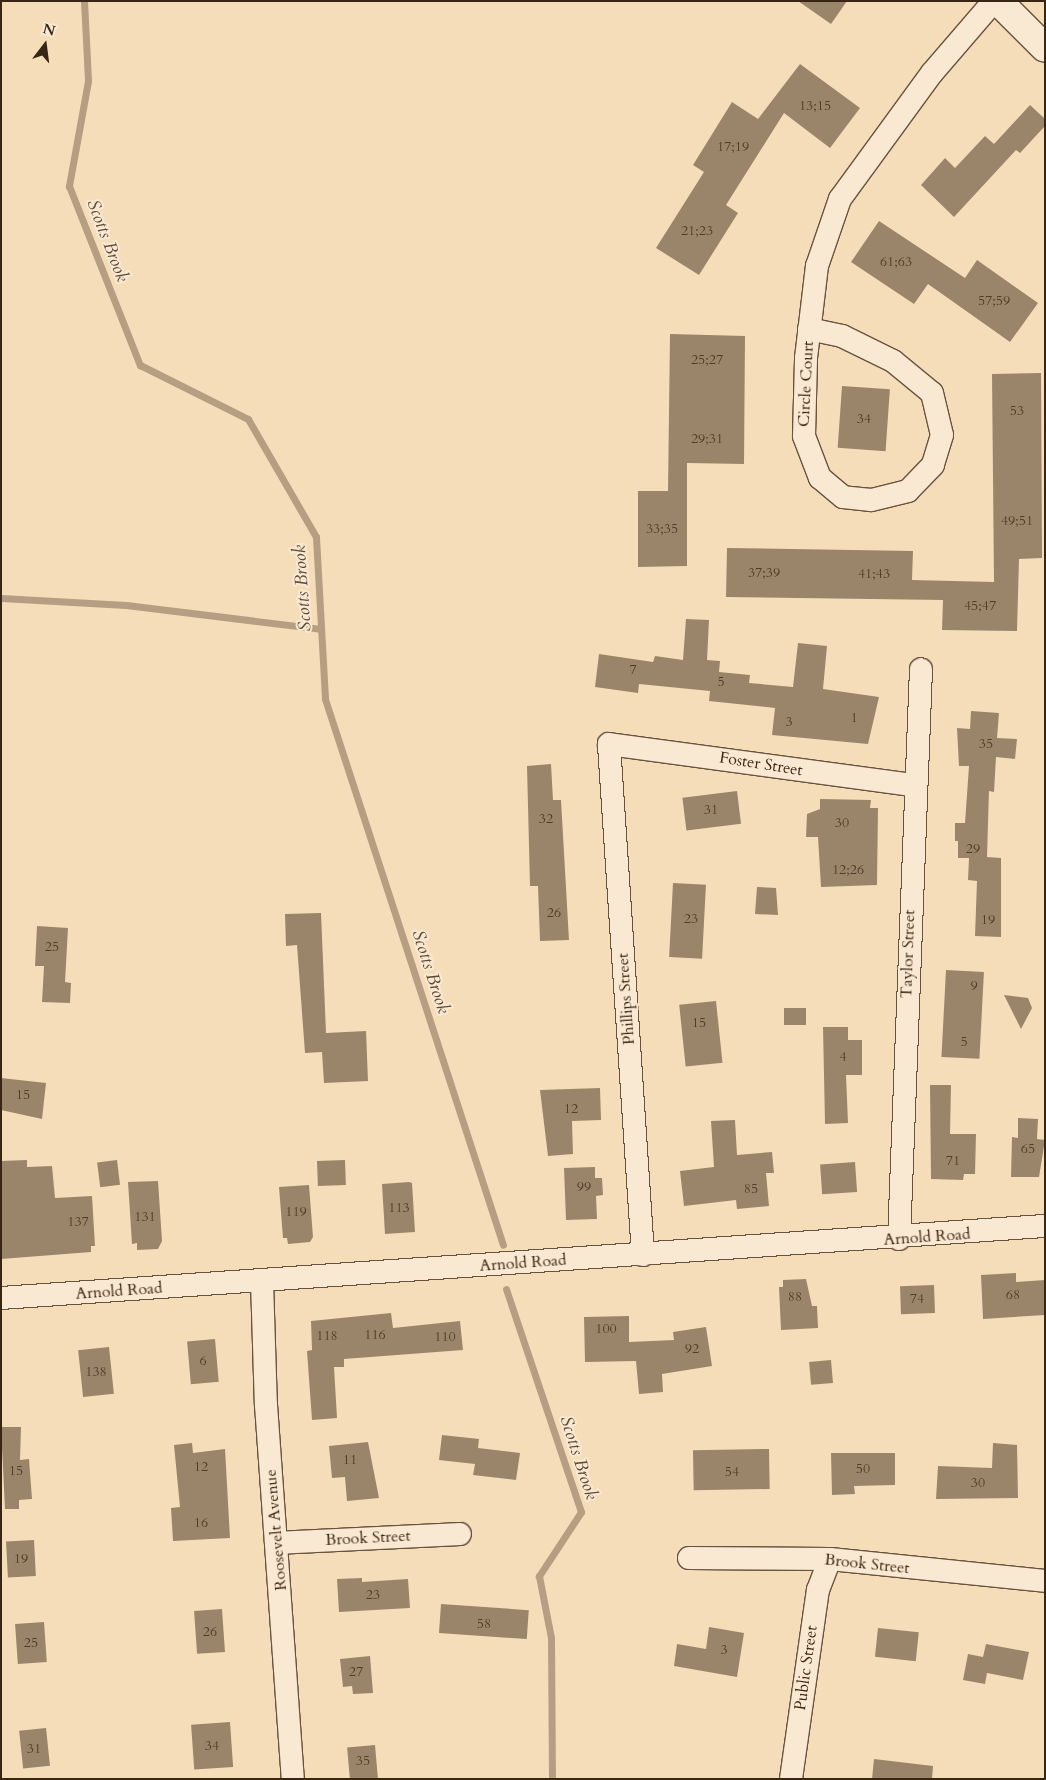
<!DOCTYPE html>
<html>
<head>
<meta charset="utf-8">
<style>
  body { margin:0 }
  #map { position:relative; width:1046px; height:1780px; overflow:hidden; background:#f6ddba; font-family:Cardo,serif }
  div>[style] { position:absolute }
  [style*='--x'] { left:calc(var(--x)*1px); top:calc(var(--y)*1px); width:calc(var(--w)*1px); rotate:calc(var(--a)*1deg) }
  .stream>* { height:7px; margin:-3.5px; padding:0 3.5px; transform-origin:3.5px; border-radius:3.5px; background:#b69e82 }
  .building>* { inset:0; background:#9b856a; transform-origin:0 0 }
  .roads { filter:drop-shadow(1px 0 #68533e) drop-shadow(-1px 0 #68533e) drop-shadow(0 1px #68533e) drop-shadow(0 -1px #68533e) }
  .street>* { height:22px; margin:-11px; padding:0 11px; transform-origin:11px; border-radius:11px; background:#f9e9d2 }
  .secondary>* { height:28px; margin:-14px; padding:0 14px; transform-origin:14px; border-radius:14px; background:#f9e9d2 }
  span { translate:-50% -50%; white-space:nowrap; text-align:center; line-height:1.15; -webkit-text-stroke:4px #f9e9d2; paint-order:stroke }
  .number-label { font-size:14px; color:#523d2a }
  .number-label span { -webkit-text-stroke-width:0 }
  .street-label { font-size:16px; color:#392514 }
  .water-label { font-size:18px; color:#5e4935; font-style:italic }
  .frame { position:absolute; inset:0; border:2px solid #392514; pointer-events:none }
  .north { position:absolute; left:20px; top:20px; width:50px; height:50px; -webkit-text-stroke:4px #f9e9d2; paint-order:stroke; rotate:15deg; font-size:14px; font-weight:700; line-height:20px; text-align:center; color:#392514 }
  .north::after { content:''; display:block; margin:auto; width:18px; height:22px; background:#392514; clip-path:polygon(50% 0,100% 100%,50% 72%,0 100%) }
</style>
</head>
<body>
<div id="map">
  <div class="stream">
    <i style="--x:84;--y:1;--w:80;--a:87.1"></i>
    <i style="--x:88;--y:81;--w:107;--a:100.3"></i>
    <i style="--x:69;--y:186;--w:193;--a:68.4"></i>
    <i style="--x:140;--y:365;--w:121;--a:26.6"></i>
    <i style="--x:248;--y:419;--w:136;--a:60"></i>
    <i style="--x:316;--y:537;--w:162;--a:86.8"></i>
    <i style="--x:325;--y:699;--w:574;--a:71.94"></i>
    <i style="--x:1;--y:598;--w:125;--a:3.2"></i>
    <i style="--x:126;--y:605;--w:196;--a:7"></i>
    <i style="--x:506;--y:1289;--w:235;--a:71.4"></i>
    <i style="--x:581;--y:1512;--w:77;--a:123.3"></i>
    <i style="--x:539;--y:1576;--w:63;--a:79"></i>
    <i style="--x:551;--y:1638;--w:141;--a:89.6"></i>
  </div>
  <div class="building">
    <i style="clip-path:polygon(798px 1px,847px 1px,831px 24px)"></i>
    <i style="clip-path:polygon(800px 64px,860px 108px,830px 148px,784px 113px,726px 205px,738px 213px,699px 275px,656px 248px,704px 172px,693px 165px,732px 102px,758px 119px)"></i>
    <i style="clip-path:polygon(1030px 105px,1045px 119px,1045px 126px,1020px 153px,1016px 150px,954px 217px,921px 185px,945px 158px,955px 168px,985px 136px,994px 144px)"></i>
    <i style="clip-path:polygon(879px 221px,965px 278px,977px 260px,1038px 303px,1010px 342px,928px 284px,914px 304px,851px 262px)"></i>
    <i style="clip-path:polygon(670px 334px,745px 336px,744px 464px,687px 463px,687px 566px,638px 567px,638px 491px,668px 491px)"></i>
    <i style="clip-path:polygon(1041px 373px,1042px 558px,1019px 559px,1017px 631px,942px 630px,943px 600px,726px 597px,727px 548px,913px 551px,912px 580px,994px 582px,992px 374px)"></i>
    <i style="left:842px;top:386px;width:48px;height:62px;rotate:4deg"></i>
    <i style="clip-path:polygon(686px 619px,709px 620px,707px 660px,720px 661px,719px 672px,750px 675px,749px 683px,793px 687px,798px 643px,827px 646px,823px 689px,879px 697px,868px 744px,772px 735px,775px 708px,709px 701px,710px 691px,639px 684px,638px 693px,595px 687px,599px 654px,653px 662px,655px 656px,683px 660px)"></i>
    <i style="clip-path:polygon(971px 711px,999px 713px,997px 738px,1017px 739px,1015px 759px,996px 757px,994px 792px,989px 791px,987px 857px,1001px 858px,1001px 937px,975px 936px,977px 881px,968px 880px,969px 858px,958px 858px,958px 841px,955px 841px,955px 823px,965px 823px,969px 766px,959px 766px,957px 728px,970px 729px)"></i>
    <i style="clip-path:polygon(551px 764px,553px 800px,561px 800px,569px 940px,540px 941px,538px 886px,530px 886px,527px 766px)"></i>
    <i style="left:737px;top:791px;width:33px;height:55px;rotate:83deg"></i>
    <i style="clip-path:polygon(820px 799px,871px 800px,870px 808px,878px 808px,877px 885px,821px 887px,818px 837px,806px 837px,807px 814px,820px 809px)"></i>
    <i style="left:673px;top:883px;width:33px;height:74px;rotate:3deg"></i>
    <i style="clip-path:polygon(757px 887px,776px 888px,778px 915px,755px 914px)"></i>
    <i style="clip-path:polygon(321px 913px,326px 1033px,366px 1031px,368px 1081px,324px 1083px,322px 1052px,305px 1053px,297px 945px,286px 946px,285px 914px)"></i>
    <i style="clip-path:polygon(37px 926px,68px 928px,65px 982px,71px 983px,70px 1003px,42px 1002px,44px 966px,35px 966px)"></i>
    <i style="left:946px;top:970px;width:38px;height:87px;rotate:3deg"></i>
    <i style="clip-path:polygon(1004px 995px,1028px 998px,1032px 1008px,1021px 1029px)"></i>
    <i style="left:716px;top:1001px;width:62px;height:37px;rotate:84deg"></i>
    <i style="left:784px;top:1008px;width:22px;height:17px"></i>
    <i style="clip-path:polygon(823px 1027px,848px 1027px,848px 1040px,862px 1040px,862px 1075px,846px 1075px,848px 1123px,825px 1124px)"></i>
    <i style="clip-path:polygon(1px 1078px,46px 1083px,42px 1119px,1px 1110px)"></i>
    <i style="clip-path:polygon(930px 1085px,951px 1085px,950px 1134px,976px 1134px,975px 1174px,964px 1174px,963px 1180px,931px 1179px)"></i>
    <i style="clip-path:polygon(600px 1088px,601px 1120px,572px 1121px,573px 1154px,548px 1156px,540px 1090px)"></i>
    <i style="clip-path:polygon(1018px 1118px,1038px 1119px,1037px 1139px,1045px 1140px,1039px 1177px,1011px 1177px,1012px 1137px,1018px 1138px)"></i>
    <i style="clip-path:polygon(735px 1120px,737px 1155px,772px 1152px,774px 1173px,766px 1173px,769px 1206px,737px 1209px,736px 1200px,684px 1206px,680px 1171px,714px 1167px,711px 1121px)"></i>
    <i style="clip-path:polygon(27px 1160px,27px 1167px,52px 1166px,55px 1198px,92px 1196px,95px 1246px,91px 1246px,91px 1252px,1px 1259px,1px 1161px)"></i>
    <i style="left:117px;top:1160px;width:25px;height:20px;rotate:83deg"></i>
    <i style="left:345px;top:1160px;width:25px;height:28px;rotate:88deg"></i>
    <i style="left:855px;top:1162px;width:30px;height:35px;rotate:86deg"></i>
    <i style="clip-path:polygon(595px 1167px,595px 1178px,602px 1178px,603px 1195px,596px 1196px,597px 1219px,566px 1220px,564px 1168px)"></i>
    <i style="clip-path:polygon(158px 1181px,162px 1241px,158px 1249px,137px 1250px,137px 1243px,132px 1244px,128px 1182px)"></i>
    <i style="clip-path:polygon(409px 1182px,412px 1183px,415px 1232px,385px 1234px,382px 1184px)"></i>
    <i style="clip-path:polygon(309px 1185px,313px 1237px,310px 1242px,288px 1244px,287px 1238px,283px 1238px,279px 1187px)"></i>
    <i style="clip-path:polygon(1016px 1273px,1016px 1282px,1045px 1280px,1045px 1315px,983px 1319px,981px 1275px)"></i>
    <i style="clip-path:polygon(806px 1279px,812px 1306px,817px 1306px,818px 1328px,781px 1330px,779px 1287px,783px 1287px,783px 1280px)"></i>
    <i style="left:934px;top:1285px;width:28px;height:34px;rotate:88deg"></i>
    <i style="clip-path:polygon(391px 1313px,393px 1328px,460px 1321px,463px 1350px,344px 1359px,344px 1367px,334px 1367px,337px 1418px,312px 1420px,307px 1351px,312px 1350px,311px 1321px)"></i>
    <i style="clip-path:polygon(629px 1316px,629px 1342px,674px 1340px,673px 1332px,706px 1327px,712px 1366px,662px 1374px,663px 1392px,639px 1394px,636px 1361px,585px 1362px,584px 1317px)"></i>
    <i style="left:215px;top:1339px;width:43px;height:28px;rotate:85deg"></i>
    <i style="left:109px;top:1347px;width:47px;height:31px;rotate:84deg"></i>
    <i style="left:831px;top:1360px;width:23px;height:22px;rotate:85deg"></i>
    <i style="clip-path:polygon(1px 1427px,21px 1427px,20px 1460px,29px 1459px,32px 1499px,19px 1500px,19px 1509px,5px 1509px)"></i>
    <i style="clip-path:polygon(442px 1435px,479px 1439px,478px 1448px,520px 1453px,516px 1480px,473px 1475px,475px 1464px,439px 1460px)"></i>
    <i style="clip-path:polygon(368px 1442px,379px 1498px,347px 1501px,345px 1477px,332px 1478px,329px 1446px)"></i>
    <i style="clip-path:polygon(192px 1443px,193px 1453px,225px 1449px,230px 1538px,173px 1541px,171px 1508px,180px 1507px,174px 1445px)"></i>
    <i style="clip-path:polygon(993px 1443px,1017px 1445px,1018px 1498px,936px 1499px,938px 1466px,992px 1468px)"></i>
    <i style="left:769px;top:1449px;width:40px;height:76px;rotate:89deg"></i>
    <i style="clip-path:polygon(831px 1453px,895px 1453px,895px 1485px,854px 1486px,855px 1494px,832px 1495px)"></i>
    <i style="left:34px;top:1540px;width:36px;height:28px;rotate:87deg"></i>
    <i style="clip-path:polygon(362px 1578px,362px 1582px,408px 1579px,410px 1608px,339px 1612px,337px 1579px)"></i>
    <i style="left:441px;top:1604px;width:88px;height:29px;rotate:4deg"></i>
    <i style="left:222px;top:1609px;width:43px;height:28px;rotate:86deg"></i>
    <i style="left:44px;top:1622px;width:40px;height:29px;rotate:86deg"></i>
    <i style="clip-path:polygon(709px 1627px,744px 1633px,737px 1677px,674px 1666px,677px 1644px,706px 1649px)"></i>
    <i style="left:878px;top:1628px;width:41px;height:29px;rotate:6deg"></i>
    <i style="clip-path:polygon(986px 1644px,1029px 1652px,1023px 1680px,987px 1673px,985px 1684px,963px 1680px,968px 1654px,983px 1657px)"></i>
    <i style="clip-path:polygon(370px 1656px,373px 1693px,353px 1694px,352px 1686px,343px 1687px,340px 1659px)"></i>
    <i style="left:230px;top:1722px;width:45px;height:39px;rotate:86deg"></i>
    <i style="left:46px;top:1728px;width:38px;height:27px;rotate:84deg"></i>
    <i style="left:375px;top:1745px;width:34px;height:28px;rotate:85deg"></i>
    <i style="clip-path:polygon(874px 1759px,933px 1766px,932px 1779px,872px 1779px)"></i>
  </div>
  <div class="roads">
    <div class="street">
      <i style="--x:809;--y:329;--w:34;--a:12"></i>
      <i style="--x:842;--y:336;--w:57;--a:26.1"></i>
      <i style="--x:893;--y:361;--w:50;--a:39.4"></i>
      <i style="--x:932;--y:393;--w:43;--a:76.6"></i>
      <i style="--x:942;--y:435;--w:31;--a:107"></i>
      <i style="--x:933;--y:465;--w:36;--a:134"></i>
      <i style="--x:908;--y:491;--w:38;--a:166"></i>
      <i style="--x:871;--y:500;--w:28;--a:-174"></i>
      <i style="--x:843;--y:497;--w:30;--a:-140"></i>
      <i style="--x:820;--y:478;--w:45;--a:-110.9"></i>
      <i style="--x:804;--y:436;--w:78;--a:-88.5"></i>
      <i style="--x:806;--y:358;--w:93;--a:-83.2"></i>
      <i style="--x:817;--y:266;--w:71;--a:-71.1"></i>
      <i style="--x:840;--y:199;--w:156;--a:-53.9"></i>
      <i style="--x:932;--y:73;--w:95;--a:-49.3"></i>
      <i style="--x:899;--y:1239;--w:570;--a:-87.79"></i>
      <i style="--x:643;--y:1255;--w:512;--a:-93.81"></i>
      <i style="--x:609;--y:744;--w:308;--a:7.7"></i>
      <i style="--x:262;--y:1281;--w:124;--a:88.2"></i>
      <i style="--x:266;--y:1405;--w:375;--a:85.9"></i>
      <i style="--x:1;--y:1298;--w:1046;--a:-3.95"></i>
      <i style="--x:276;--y:1543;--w:184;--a:-2.8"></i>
      <i style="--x:689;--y:1558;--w:141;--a:0.4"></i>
      <i style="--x:830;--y:1559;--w:216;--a:5.8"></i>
      <i style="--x:791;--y:1779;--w:191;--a:-81.9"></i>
      <i style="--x:818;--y:1590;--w:33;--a:-69"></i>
    </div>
    <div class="secondary">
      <i style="--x:998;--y:1;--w:66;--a:45"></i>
    </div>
  </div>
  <div class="number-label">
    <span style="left:815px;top:106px">13;15</span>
    <span style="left:733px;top:147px">17;19</span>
    <span style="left:697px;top:231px">21;23</span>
    <span style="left:896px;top:262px">61;63</span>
    <span style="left:994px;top:301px">57;59</span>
    <span style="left:707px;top:360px">25;27</span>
    <span style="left:1017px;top:411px">53</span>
    <span style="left:864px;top:419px">34</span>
    <span style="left:707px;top:439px">29;31</span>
    <span style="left:1017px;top:521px">49;51</span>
    <span style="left:662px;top:529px">33;35</span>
    <span style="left:764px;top:573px">37;39</span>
    <span style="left:874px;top:574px">41;43</span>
    <span style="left:980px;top:606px">45;47</span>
    <span style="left:633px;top:670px">7</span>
    <span style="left:721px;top:682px">5</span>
    <span style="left:854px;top:718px">1</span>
    <span style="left:789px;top:722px">3</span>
    <span style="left:986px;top:744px">35</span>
    <span style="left:711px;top:810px">31</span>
    <span style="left:546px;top:819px">32</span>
    <span style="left:842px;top:823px">30</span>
    <span style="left:973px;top:849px">29</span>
    <span style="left:848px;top:870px">12;26</span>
    <span style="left:554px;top:913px">26</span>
    <span style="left:691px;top:919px">23</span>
    <span style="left:988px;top:920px">19</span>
    <span style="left:52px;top:947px">25</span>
    <span style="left:974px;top:986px">9</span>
    <span style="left:699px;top:1023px">15</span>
    <span style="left:964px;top:1042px">5</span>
    <span style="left:843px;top:1057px">4</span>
    <span style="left:23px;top:1095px">15</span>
    <span style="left:571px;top:1109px">12</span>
    <span style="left:1028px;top:1149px">65</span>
    <span style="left:953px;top:1161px">71</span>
    <span style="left:584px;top:1187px">99</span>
    <span style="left:751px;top:1189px">85</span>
    <span style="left:399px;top:1208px">113</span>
    <span style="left:296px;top:1212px">119</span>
    <span style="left:145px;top:1217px">131</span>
    <span style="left:78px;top:1222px">137</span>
    <span style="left:1013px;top:1295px">68</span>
    <span style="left:795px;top:1297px">88</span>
    <span style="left:917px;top:1299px">74</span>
    <span style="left:606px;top:1329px">100</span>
    <span style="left:375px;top:1335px">116</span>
    <span style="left:327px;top:1336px">118</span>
    <span style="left:445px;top:1337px">110</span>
    <span style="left:692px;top:1349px">92</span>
    <span style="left:203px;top:1361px">6</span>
    <span style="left:96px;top:1372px">138</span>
    <span style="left:350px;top:1460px">11</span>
    <span style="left:201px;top:1467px">12</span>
    <span style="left:863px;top:1469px">50</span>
    <span style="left:16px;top:1471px">15</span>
    <span style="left:732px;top:1472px">54</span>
    <span style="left:978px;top:1483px">30</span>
    <span style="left:201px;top:1523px">16</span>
    <span style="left:21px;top:1559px">19</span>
    <span style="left:373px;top:1595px">23</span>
    <span style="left:484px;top:1624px">58</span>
    <span style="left:210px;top:1632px">26</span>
    <span style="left:31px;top:1643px">25</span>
    <span style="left:724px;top:1650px">3</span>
    <span style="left:356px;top:1672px">27</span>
    <span style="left:212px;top:1746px">34</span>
    <span style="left:34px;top:1749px">31</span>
    <span style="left:363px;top:1761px">35</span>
  </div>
  <div class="street-label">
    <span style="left:806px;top:384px;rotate:-87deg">Circle Court</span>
    <span style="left:761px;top:764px;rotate:9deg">Foster Street</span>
    <span style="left:908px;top:954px;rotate:-88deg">Taylor Street</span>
    <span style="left:626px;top:999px;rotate:-94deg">Phillips Street</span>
    <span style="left:927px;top:1237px;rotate:-4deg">Arnold Road</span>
    <span style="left:523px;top:1263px;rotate:-4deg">Arnold Road</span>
    <span style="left:119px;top:1291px;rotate:-4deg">Arnold Road</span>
    <span style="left:276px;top:1530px;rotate:-95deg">Roosevelt Avenue</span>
    <span style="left:368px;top:1538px;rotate:-3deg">Brook Street</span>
    <span style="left:867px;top:1564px;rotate:6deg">Brook Street</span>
    <span style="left:806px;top:1668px;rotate:-82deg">Public Street</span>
  </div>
  <div class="water-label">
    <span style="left:107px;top:241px;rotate:69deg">Scotts Brook</span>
    <span style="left:303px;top:588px;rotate:-94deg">Scotts Brook</span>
    <span style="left:430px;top:972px;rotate:72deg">Scotts Brook</span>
    <span style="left:578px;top:1458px;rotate:72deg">Scotts Brook</span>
  </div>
  <div class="frame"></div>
  <div class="north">N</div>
</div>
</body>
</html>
